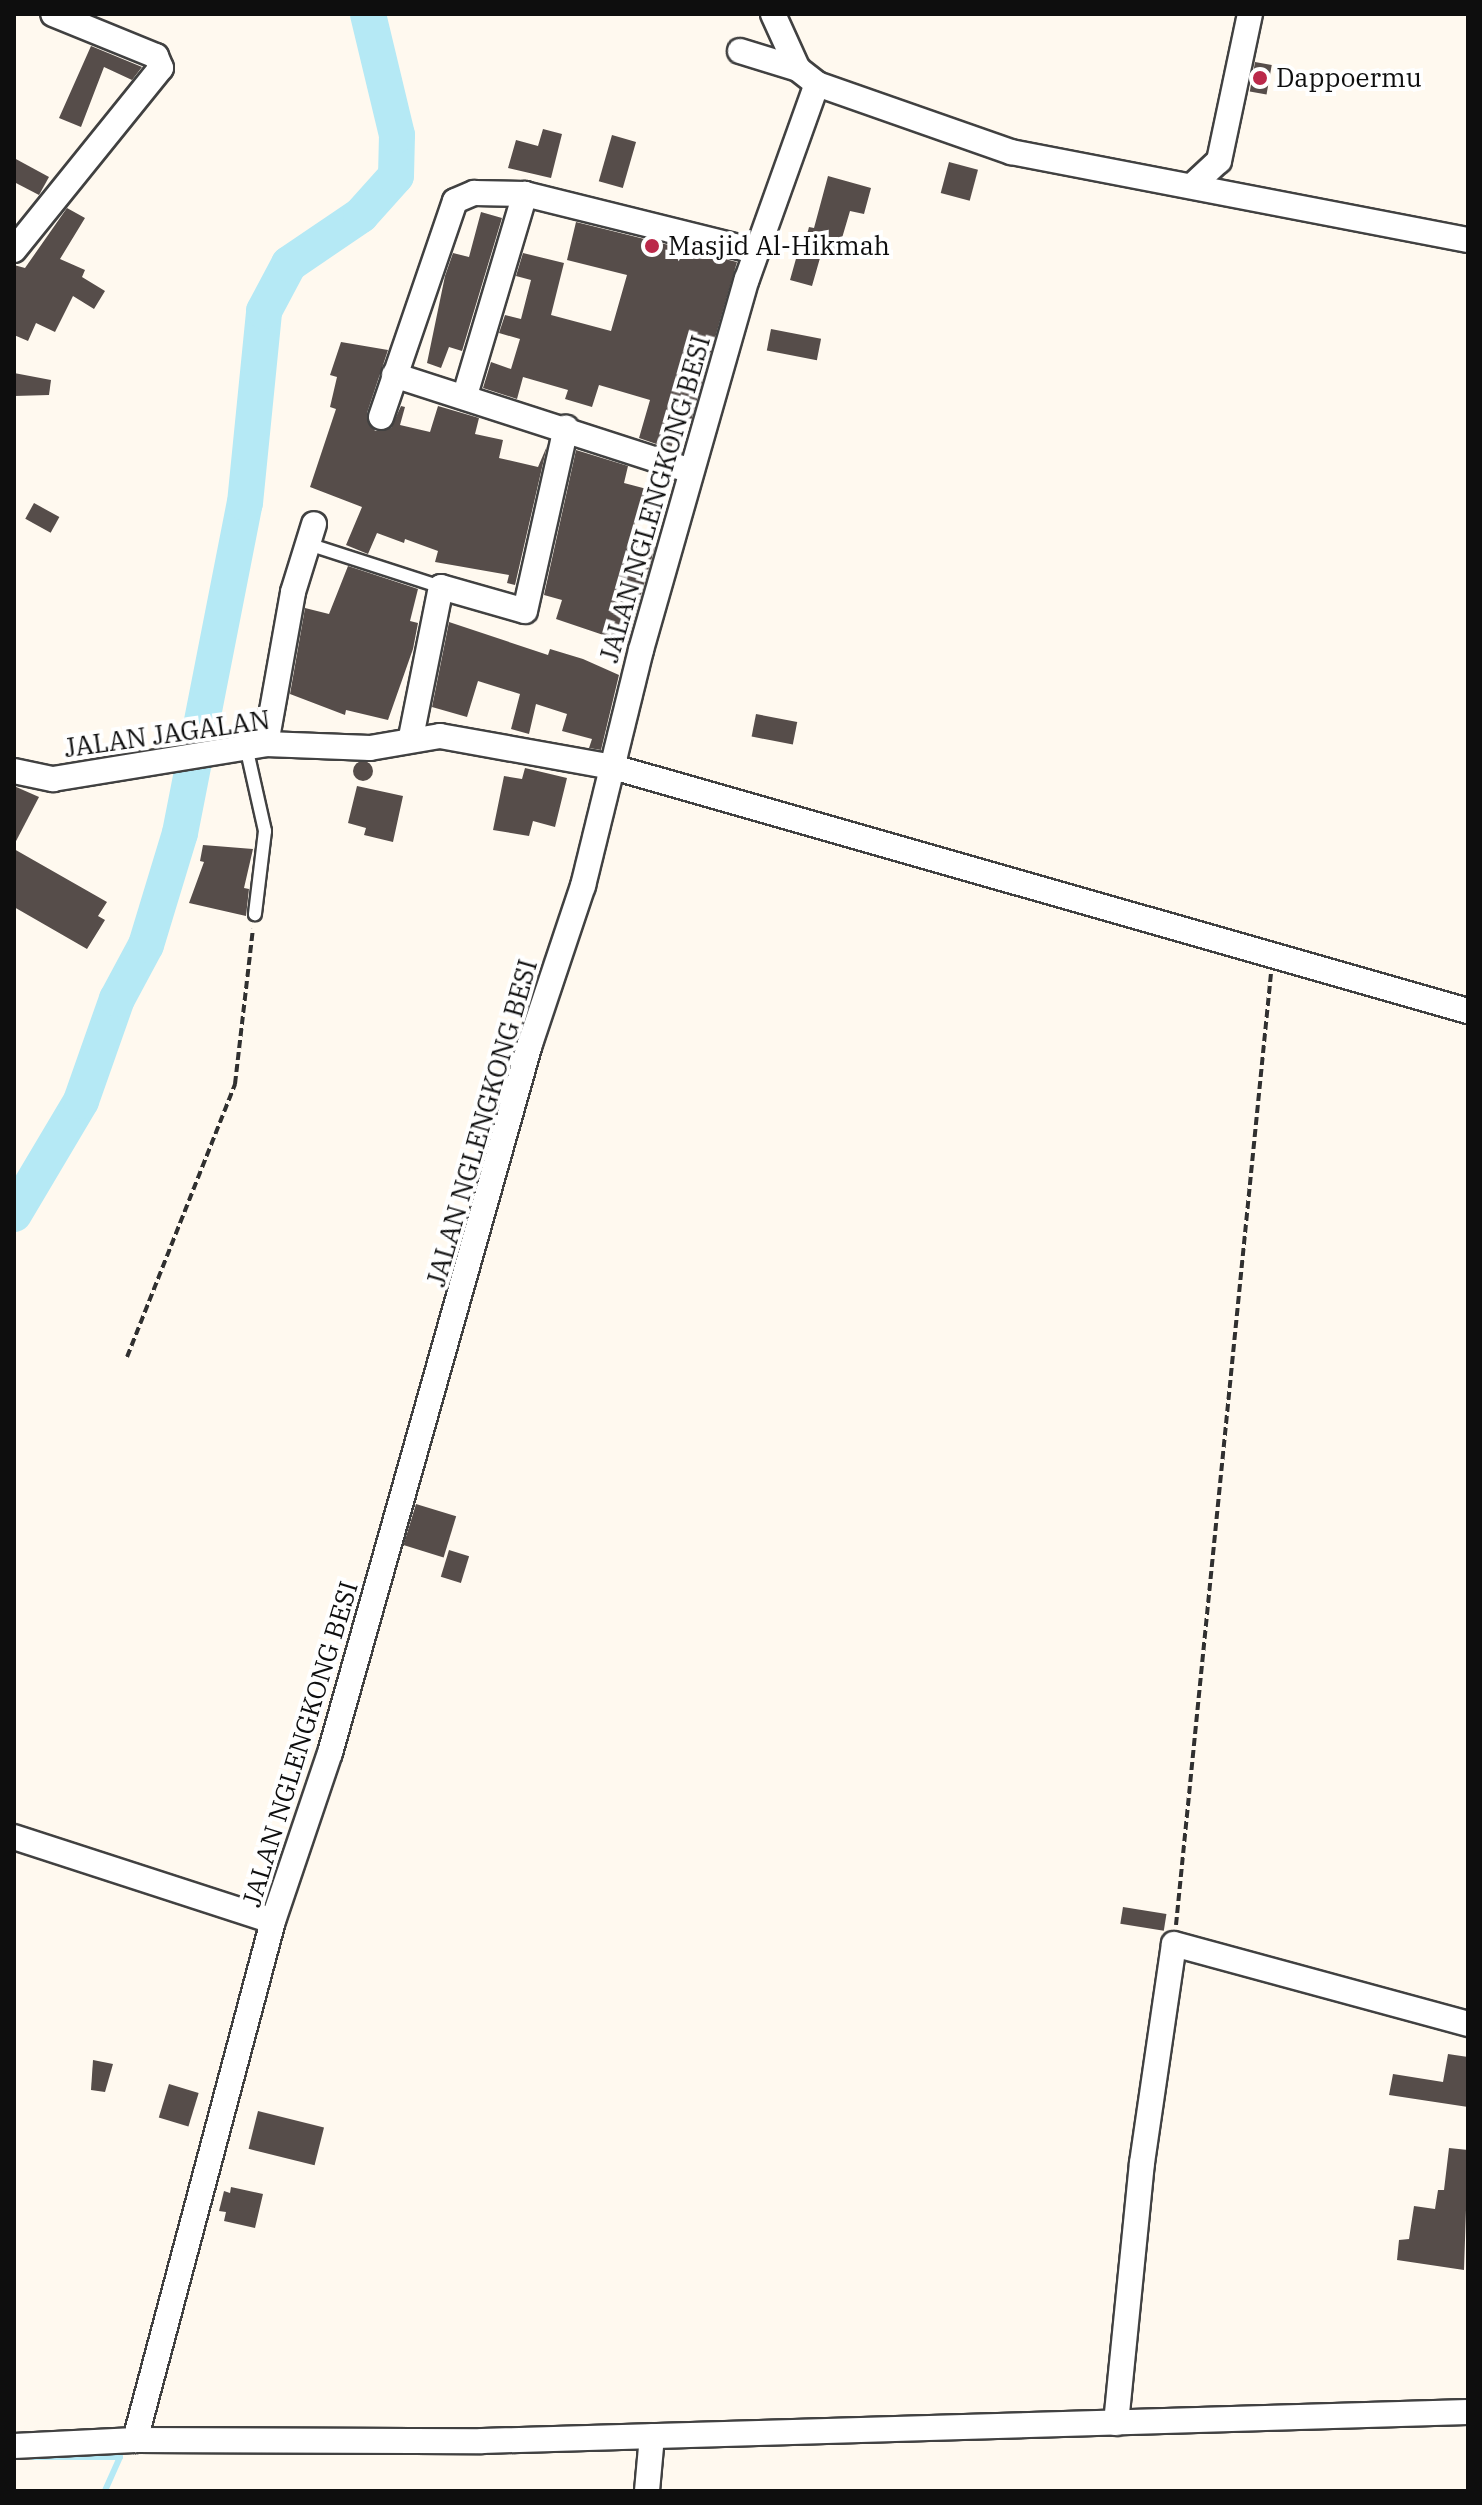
<!DOCTYPE html>
<html>
<head>
<meta charset="utf-8">
<style>
  body { margin:0 }
  #map { position:relative; width:1482px; height:2505px; overflow:hidden; background:#fff9ef; font-family:"IBM Plex Serif",serif }
  div>[style] { position:absolute }
  [style*='--x'] { left:calc(var(--x)*1px); top:calc(var(--y)*1px); width:calc(var(--w)*1px); rotate:calc(var(--a)*1deg) }
  .stream>* { height:6px; margin:-3px; padding:0 3px; transform-origin:3px; border-radius:3px; background:#b5e9f5 }
  .river>* { height:36px; margin:-18px; padding:0 18px; transform-origin:18px; border-radius:18px; background:#b5e9f5 }
  .building>* { inset:0; background:#564d4a; transform-origin:0 0 }
  .round { border-radius:50% }
  .path>* { height:4px; margin-top:-2px; transform-origin:0; background:repeating-linear-gradient(90deg,#303030 0 8px,transparent 0 12px) }
  .roads { filter:drop-shadow(2px 0 #414141) drop-shadow(-2px 0 #414141) drop-shadow(0 2px #414141) drop-shadow(0 -2px #414141) }
  .service>* { height:12px; margin:-6px; padding:0 6px; transform-origin:6px; border-radius:6px; background:#fff }
  .minor>* { height:24px; margin:-12px; padding:0 12px; transform-origin:12px; border-radius:12px; background:#fff }
  .dots>* { width:22px; height:22px; translate:-50% -50%; box-sizing:border-box; border:4px solid #fff; border-radius:50% }
  span { translate:-50% -50%; white-space:nowrap; text-align:center; line-height:1.15; -webkit-text-stroke:8px #fff; paint-order:stroke }
  .poi-label { font-size:26px; color:#0e0e0e }
  .left { translate:0 -50%; text-align:left }
  .street-label { font-size:26px; color:#0e0e0e }
  .frame { position:absolute; inset:0; border:16px solid #0e0e0e; pointer-events:none }
</style>
</head>
<body>
<div id="map">
  <div class="stream">
    <i style="--x:33;--y:2457;--w:87;--a:0"></i>
    <i style="--x:120;--y:2457;--w:37;--a:114"></i>
  </div>
  <div class="river">
    <i style="--x:14;--y:1214;--w:131;--a:-59.3"></i>
    <i style="--x:81;--y:1101;--w:108;--a:-70.6"></i>
    <i style="--x:117;--y:999;--w:61;--a:-61.8"></i>
    <i style="--x:146;--y:945;--w:117;--a:-73.1"></i>
    <i style="--x:180;--y:833;--w:336;--a:-78.9"></i>
    <i style="--x:245;--y:503;--w:193;--a:-84.3"></i>
    <i style="--x:264;--y:311;--w:53;--a:-62"></i>
    <i style="--x:289;--y:264;--w:87;--a:-34.2"></i>
    <i style="--x:361;--y:215;--w:52;--a:-48.1"></i>
    <i style="--x:396;--y:176;--w:41;--a:-88.6"></i>
    <i style="--x:397;--y:135;--w:124;--a:-103.5"></i>
  </div>
  <div class="building">
    <i style="clip-path:polygon(91px 46px,142px 67px,132px 80px,104px 67px,81px 127px,59px 118px)"></i>
    <i style="left:1255px;top:62px;width:17px;height:30px;rotate:10deg"></i>
    <i style="clip-path:polygon(543px 129px,562px 134px,551px 178px,508px 168px,516px 140px,538px 146px)"></i>
    <i style="left:612px;top:135px;width:25px;height:48px;rotate:16deg"></i>
    <i style="clip-path:polygon(14px 158px,49px 177px,39px 195px,14px 182px)"></i>
    <i style="left:949px;top:162px;width:30px;height:32px;rotate:15deg"></i>
    <i style="clip-path:polygon(828px 176px,871px 188px,864px 214px,850px 211px,837px 255px,822px 251px,812px 286px,790px 280px,799px 248px,803px 249px,809px 227px,814px 228px)"></i>
    <i style="clip-path:polygon(67px 208px,85px 218px,60px 259px,85px 270px,82px 277px,105px 291px,94px 309px,73px 296px,55px 332px,36px 323px,28px 341px,14px 335px,14px 265px,25px 268px)"></i>
    <i style="clip-path:polygon(481px 212px,502px 218px,462px 351px,449px 347px,441px 368px,427px 363px,445px 276px,453px 253px,469px 257px)"></i>
    <i style="clip-path:polygon(576px 222px,737px 262px,691px 421px,679px 418px,671px 449px,639px 438px,650px 400px,599px 385px,592px 407px,565px 399px,568px 390px,523px 377px,517px 399px,483px 388px,491px 362px,511px 369px,520px 339px,499px 333px,505px 315px,521px 319px,531px 280px,516px 276px,523px 253px,564px 263px,551px 315px,611px 331px,627px 275px,567px 260px)"></i>
    <i style="left:771px;top:329px;width:51px;height:22px;rotate:11deg"></i>
    <i style="clip-path:polygon(341px 342px,388px 350px,367px 413px,375px 431px,391px 428px,401px 406px,405px 407px,400px 425px,430px 432px,438px 406px,479px 418px,475px 434px,503px 440px,499px 458px,538px 467px,547px 446px,515px 585px,507px 583px,509px 575px,435px 562px,438px 551px,405px 539px,404px 543px,377px 533px,368px 554px,346px 545px,362px 507px,310px 487px,336px 409px,330px 407px,337px 377px,330px 375px)"></i>
    <i style="clip-path:polygon(14px 373px,51px 380px,49px 395px,14px 396px)"></i>
    <i style="clip-path:polygon(576px 450px,628px 466px,624px 483px,662px 493px,657px 514px,638px 510px,631px 539px,655px 547px,627px 643px,556px 619px,562px 600px,544px 595px)"></i>
    <i style="left:34px;top:503px;width:29px;height:18px;rotate:29deg"></i>
    <i style="clip-path:polygon(348px 566px,418px 589px,410px 621px,418px 623px,413px 649px,388px 720px,346px 710px,345px 715px,290px 694px,305px 608px,329px 614px)"></i>
    <i style="clip-path:polygon(449px 622px,548px 655px,550px 649px,583px 659px,619px 675px,601px 750px,589px 748px,592px 739px,562px 731px,567px 714px,536px 704px,529px 734px,511px 729px,520px 694px,478px 681px,467px 717px,432px 707px)"></i>
    <i style="left:756px;top:714px;width:42px;height:23px;rotate:11deg"></i>
    <i class="round" style="left:353px;top:761px;width:20px;height:20px"></i>
    <i style="clip-path:polygon(525px 768px,567px 778px,555px 827px,533px 821px,529px 836px,493px 830px,504px 776px,522px 779px)"></i>
    <i style="clip-path:polygon(14px 786px,39px 797px,14px 845px)"></i>
    <i style="clip-path:polygon(357px 786px,403px 796px,393px 842px,364px 835px,366px 828px,348px 823px)"></i>
    <i style="clip-path:polygon(203px 845px,253px 849px,244px 888px,249px 889px,246px 916px,189px 903px,204px 862px,200px 861px)"></i>
    <i style="clip-path:polygon(14px 849px,107px 902px,98px 916px,105px 920px,87px 949px,14px 907px)"></i>
    <i style="left:416px;top:1504px;width:42px;height:43px;rotate:17deg"></i>
    <i style="left:449px;top:1550px;width:21px;height:28px;rotate:17deg"></i>
    <i style="left:1123px;top:1907px;width:44px;height:17px;rotate:9deg"></i>
    <i style="clip-path:polygon(1448px 2054px,1468px 2057px,1468px 2107px,1389px 2095px,1393px 2074px,1443px 2082px)"></i>
    <i style="clip-path:polygon(93px 2060px,113px 2064px,105px 2092px,91px 2090px)"></i>
    <i style="left:169px;top:2084px;width:31px;height:35px;rotate:17deg"></i>
    <i style="left:258px;top:2111px;width:68px;height:39px;rotate:14deg"></i>
    <i style="clip-path:polygon(1449px 2148px,1468px 2150px,1464px 2270px,1397px 2260px,1399px 2240px,1409px 2239px,1414px 2206px,1435px 2209px,1438px 2190px,1444px 2190px)"></i>
    <i style="clip-path:polygon(231px 2187px,263px 2194px,255px 2228px,224px 2221px,226px 2212px,219px 2211px,224px 2191px,230px 2193px)"></i>
  </div>
  <div class="path">
    <i style="--x:127;--y:1357;--w:294;--a:-68.4"></i>
    <i style="--x:235;--y:1084;--w:156;--a:-83.4"></i>
    <i style="--x:1176;--y:1925;--w:956;--a:-84.3"></i>
  </div>
  <div class="roads">
    <div class="service">
      <i style="--x:308;--y:544;--w:140;--a:17.9"></i>
      <i style="--x:247;--y:751;--w:82;--a:77.3"></i>
      <i style="--x:265;--y:831;--w:84;--a:96.9"></i>
    </div>
    <div class="minor">
      <i style="--x:773;--y:14;--w:60;--a:65.6"></i>
      <i style="--x:798;--y:69;--w:24;--a:38"></i>
      <i style="--x:817;--y:84;--w:206;--a:19.3"></i>
      <i style="--x:1011;--y:152;--w:465;--a:10.9"></i>
      <i style="--x:740;--y:51;--w:61;--a:17.2"></i>
      <i style="--x:1194;--y:184;--w:34;--a:-43"></i>
      <i style="--x:1219;--y:161;--w:150;--a:-78.1"></i>
      <i style="--x:14;--y:250;--w:234;--a:-51.1"></i>
      <i style="--x:161;--y:68;--w:13;--a:-113"></i>
      <i style="--x:156;--y:56;--w:111;--a:-157.8"></i>
      <i style="--x:394;--y:375;--w:312;--a:17.9"></i>
      <i style="--x:465;--y:395;--w:210;--a:-73.4"></i>
      <i style="--x:381;--y:417;--w:228;--a:-71.1"></i>
      <i style="--x:455;--y:201;--w:21;--a:-23"></i>
      <i style="--x:474;--y:193;--w:51;--a:1.1"></i>
      <i style="--x:525;--y:194;--w:238;--a:13.9"></i>
      <i style="--x:411;--y:737;--w:153;--a:-78.7"></i>
      <i style="--x:441;--y:587;--w:87;--a:15.9"></i>
      <i style="--x:525;--y:611;--w:188;--a:-77.4"></i>
      <i style="--x:266;--y:744;--w:154;--a:-79.9"></i>
      <i style="--x:293;--y:592;--w:71;--a:-72.8"></i>
      <i style="--x:14;--y:771;--w:40;--a:12"></i>
      <i style="--x:53;--y:779;--w:216;--a:-9.3"></i>
      <i style="--x:266;--y:744;--w:104;--a:2.2"></i>
      <i style="--x:370;--y:748;--w:71;--a:-9.7"></i>
      <i style="--x:440;--y:736;--w:176;--a:10.2"></i>
      <i style="--x:613;--y:767;--w:889;--a:15.93"></i>
      <i style="--x:14;--y:1837;--w:272;--a:18"></i>
      <i style="--x:1116;--y:2423;--w:261;--a:-84.3"></i>
      <i style="--x:1142;--y:2163;--w:221;--a:-81.7"></i>
      <i style="--x:1174;--y:1944;--w:305;--a:15.2"></i>
      <i style="--x:135;--y:2440;--w:347;--a:0.2"></i>
      <i style="--x:482;--y:2441;--w:986;--a:-1.68"></i>
      <i style="--x:14;--y:2446;--w:121;--a:-2.8"></i>
      <i style="--x:135;--y:2440;--w:537;--a:-75.11"></i>
      <i style="--x:273;--y:1921;--w:177;--a:-71.3"></i>
      <i style="--x:330;--y:1753;--w:737;--a:-74.25"></i>
      <i style="--x:530;--y:1044;--w:167;--a:-71.5"></i>
      <i style="--x:583;--y:886;--w:243;--a:-76.2"></i>
      <i style="--x:641;--y:650;--w:386;--a:-74.1"></i>
      <i style="--x:747;--y:279;--w:207;--a:-70.3"></i>
      <i style="--x:647;--y:2491;--w:55;--a:-84.8"></i>
    </div>
  </div>
  <div class="dots">
    <i style="left:1260px;top:78px;background:#bb294a"></i>
    <i style="left:652px;top:246px;background:#bb294a"></i>
  </div>
  <div class="poi-label">
    <span class="left" style="left:1276px;top:78px">Dappoermu</span>
    <span class="left" style="left:668px;top:246px">Masjid Al-Hikmah</span>
  </div>
  <div class="street-label">
    <span style="left:655px;top:499px;rotate:-74deg">JALAN NGLENGKONG BESI</span>
    <span style="left:167px;top:734px;rotate:-8deg">JALAN JAGALAN</span>
    <span style="left:482px;top:1123px;rotate:-74deg">JALAN NGLENGKONG BESI</span>
    <span style="left:300px;top:1744px;rotate:-73deg">JALAN NGLENGKONG BESI</span>
  </div>
  <div class="frame"></div>
</div>
</body>
</html>
